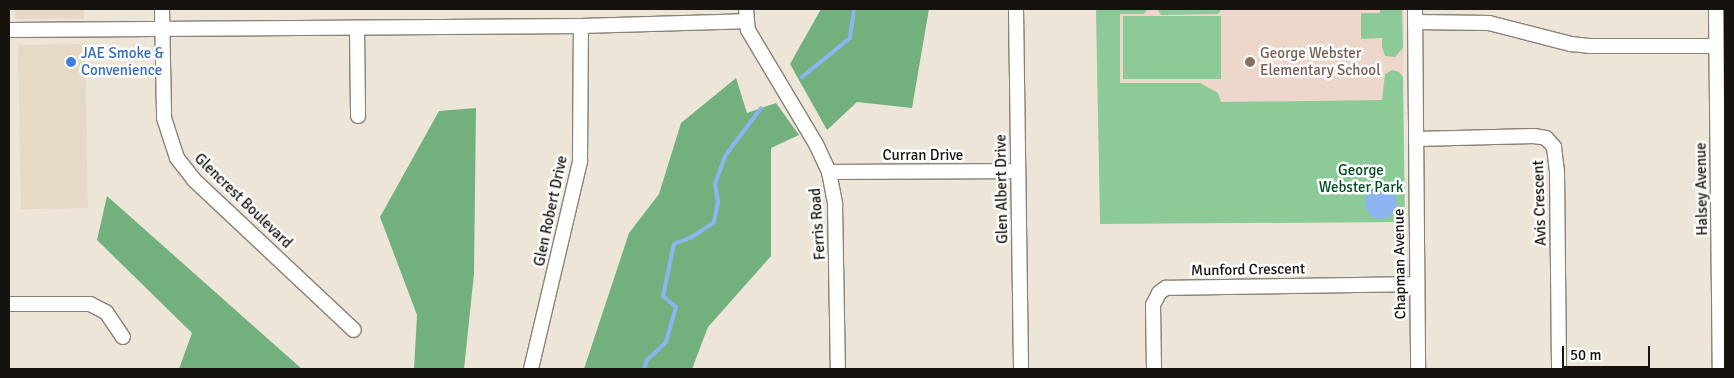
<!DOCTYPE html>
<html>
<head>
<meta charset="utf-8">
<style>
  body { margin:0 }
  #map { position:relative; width:1734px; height:378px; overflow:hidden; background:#ede5d7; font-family:Signika,sans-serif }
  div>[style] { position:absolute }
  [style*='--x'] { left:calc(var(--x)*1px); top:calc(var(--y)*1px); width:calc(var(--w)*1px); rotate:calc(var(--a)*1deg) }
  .built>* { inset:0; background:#e6d9c5; transform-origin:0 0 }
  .education>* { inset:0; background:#edd7ca }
  .green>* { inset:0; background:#8ccb97; transform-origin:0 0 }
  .forest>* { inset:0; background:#72b17e }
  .water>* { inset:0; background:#8cb4f1 }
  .round { border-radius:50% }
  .stream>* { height:4px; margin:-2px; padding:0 2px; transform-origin:2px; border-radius:2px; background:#8cb4f1 }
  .roads { filter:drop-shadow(1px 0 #8a8276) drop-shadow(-1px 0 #8a8276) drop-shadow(0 1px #8a8276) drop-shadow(0 -1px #8a8276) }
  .minor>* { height:14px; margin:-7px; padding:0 7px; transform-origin:7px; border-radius:7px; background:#fff }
  .dots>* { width:14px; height:14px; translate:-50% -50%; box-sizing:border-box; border:2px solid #fff; border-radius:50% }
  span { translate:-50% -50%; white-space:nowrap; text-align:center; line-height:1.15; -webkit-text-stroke:5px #fff; paint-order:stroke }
  .shop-label { font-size:15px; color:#366cbe }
  .left { translate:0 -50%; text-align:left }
  .education-label { font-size:15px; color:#785e54 }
  .street-label { font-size:15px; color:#16130e }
  .park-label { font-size:15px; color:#004c1d }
  .frame { position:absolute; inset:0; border:10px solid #16130e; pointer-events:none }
  .scale { position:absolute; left:1562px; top:346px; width:88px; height:22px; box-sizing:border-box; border:2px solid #16130e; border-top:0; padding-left:6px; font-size:15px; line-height:18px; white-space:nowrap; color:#16130e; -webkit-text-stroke:4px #fff; paint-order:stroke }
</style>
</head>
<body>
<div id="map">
  <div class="built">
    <i style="left:15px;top:9px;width:69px;height:10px"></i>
    <i style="left:85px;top:44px;width:164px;height:67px;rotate:89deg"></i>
  </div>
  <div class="education">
    <i style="clip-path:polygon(1096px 9px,1404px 9px,1403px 112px,1098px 139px)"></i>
  </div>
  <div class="green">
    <i style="clip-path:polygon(1096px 9px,1148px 9px,1144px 14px,1120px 14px,1120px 83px,1200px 83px,1218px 93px,1221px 102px,1382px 100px,1385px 74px,1392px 70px,1399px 72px,1403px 77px,1405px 222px,1100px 224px)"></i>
    <i style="clip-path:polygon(1157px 9px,1222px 9px,1218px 14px,1161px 15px)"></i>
    <i style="clip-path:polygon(1402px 9px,1403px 48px,1395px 57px,1385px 56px,1382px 47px,1382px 38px,1361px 39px,1361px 13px,1380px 13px,1380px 10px)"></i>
    <i style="left:1221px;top:16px;width:63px;height:98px;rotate:90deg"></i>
  </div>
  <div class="forest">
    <i style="clip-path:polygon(821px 9px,929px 9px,912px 108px,857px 102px,827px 130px,790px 64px)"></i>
    <i style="clip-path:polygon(736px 78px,747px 113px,776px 103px,799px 135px,771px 148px,771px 256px,708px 327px,692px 369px,584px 369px,629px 233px,659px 194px,681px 123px)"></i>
    <i style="clip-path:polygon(476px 108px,474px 274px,464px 369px,414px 369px,417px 315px,380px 217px,439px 111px)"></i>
    <i style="clip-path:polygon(107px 196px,302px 369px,179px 369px,192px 333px,97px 240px)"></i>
  </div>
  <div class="water">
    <i class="round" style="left:1365px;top:187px;width:32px;height:32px"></i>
  </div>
  <div class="stream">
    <i style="--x:802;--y:77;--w:62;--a:-39.1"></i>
    <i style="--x:850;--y:38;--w:29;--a:-82"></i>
    <i style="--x:644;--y:369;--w:9;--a:-72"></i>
    <i style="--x:647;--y:360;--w:26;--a:-43"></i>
    <i style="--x:666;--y:342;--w:36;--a:-74"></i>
    <i style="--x:676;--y:307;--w:17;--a:-140"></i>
    <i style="--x:663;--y:296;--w:53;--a:-78.1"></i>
    <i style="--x:674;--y:244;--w:19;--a:-21"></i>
    <i style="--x:692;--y:237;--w:27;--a:-34"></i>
    <i style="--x:714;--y:222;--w:20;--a:-79"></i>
    <i style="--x:718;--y:202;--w:18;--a:-99"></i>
    <i style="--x:715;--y:184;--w:30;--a:-70"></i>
    <i style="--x:725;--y:156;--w:60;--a:-53.1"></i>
  </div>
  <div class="roads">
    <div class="minor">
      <i style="--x:162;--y:9;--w:109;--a:88.9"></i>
      <i style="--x:164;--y:118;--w:42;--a:72"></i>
      <i style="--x:177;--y:158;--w:28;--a:52"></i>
      <i style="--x:194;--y:180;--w:219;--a:43.2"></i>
      <i style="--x:746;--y:9;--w:21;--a:85"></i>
      <i style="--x:748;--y:30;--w:133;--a:59.2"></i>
      <i style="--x:816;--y:144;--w:31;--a:65"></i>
      <i style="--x:829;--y:172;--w:33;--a:79"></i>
      <i style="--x:835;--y:204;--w:165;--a:89"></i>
      <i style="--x:1016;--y:9;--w:360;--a:89.2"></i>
      <i style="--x:1415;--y:9;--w:360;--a:89.5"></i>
      <i style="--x:1716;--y:9;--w:360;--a:89.4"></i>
      <i style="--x:1415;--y:22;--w:74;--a:0.8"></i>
      <i style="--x:1489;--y:23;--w:85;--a:14.4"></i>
      <i style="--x:1571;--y:44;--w:18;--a:6"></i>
      <i style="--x:1589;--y:46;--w:127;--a:0"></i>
      <i style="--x:357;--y:28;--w:88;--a:89.3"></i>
      <i style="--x:9;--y:30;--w:572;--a:-0.4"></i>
      <i style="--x:581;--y:26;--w:164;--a:-1.7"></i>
      <i style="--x:1416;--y:139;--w:118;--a:-1.5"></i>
      <i style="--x:1534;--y:136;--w:12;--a:9"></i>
      <i style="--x:1546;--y:138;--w:12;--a:48"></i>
      <i style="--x:1554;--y:147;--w:26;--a:83"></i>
      <i style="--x:1557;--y:173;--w:196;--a:89.4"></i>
      <i style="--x:829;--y:172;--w:189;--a:-0.3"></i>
      <i style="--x:9;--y:304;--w:81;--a:0"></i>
      <i style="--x:90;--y:304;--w:18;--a:27"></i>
      <i style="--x:106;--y:312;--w:30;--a:56"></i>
      <i style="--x:531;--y:369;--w:214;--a:-76.7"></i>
      <i style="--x:580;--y:161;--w:135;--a:-89.6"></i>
      <i style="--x:1154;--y:369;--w:64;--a:-90.9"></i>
      <i style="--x:1153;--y:305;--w:13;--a:-63"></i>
      <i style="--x:1159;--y:293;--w:9;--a:-36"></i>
      <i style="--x:1166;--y:288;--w:250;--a:-0.9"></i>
    </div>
  </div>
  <div class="dots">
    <i style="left:71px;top:62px;background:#3f7fe0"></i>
    <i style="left:1250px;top:62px;background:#8d6e63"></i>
  </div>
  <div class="shop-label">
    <span class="left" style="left:81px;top:62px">JAE Smoke &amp;<br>Convenience</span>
  </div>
  <div class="education-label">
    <span class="left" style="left:1260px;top:62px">George Webster<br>Elementary School</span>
  </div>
  <div class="street-label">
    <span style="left:923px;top:156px">Curran Drive</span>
    <span style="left:1002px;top:189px;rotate:-91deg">Glen Albert Drive</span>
    <span style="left:1702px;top:189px;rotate:-91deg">Halsey Avenue</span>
    <span style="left:243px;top:201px;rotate:44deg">Glencrest Boulevard</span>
    <span style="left:1540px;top:203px;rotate:-92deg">Avis Crescent</span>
    <span style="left:551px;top:211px;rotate:-78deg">Glen Robert Drive</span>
    <span style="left:818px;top:224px;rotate:-94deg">Ferris Road</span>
    <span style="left:1400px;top:264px;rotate:-91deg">Chapman Avenue</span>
    <span style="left:1248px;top:270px;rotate:-1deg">Munford Crescent</span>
  </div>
  <div class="park-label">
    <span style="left:1361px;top:179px">George<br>Webster Park</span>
  </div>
  <div class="frame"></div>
  <div class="scale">50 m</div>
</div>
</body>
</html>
